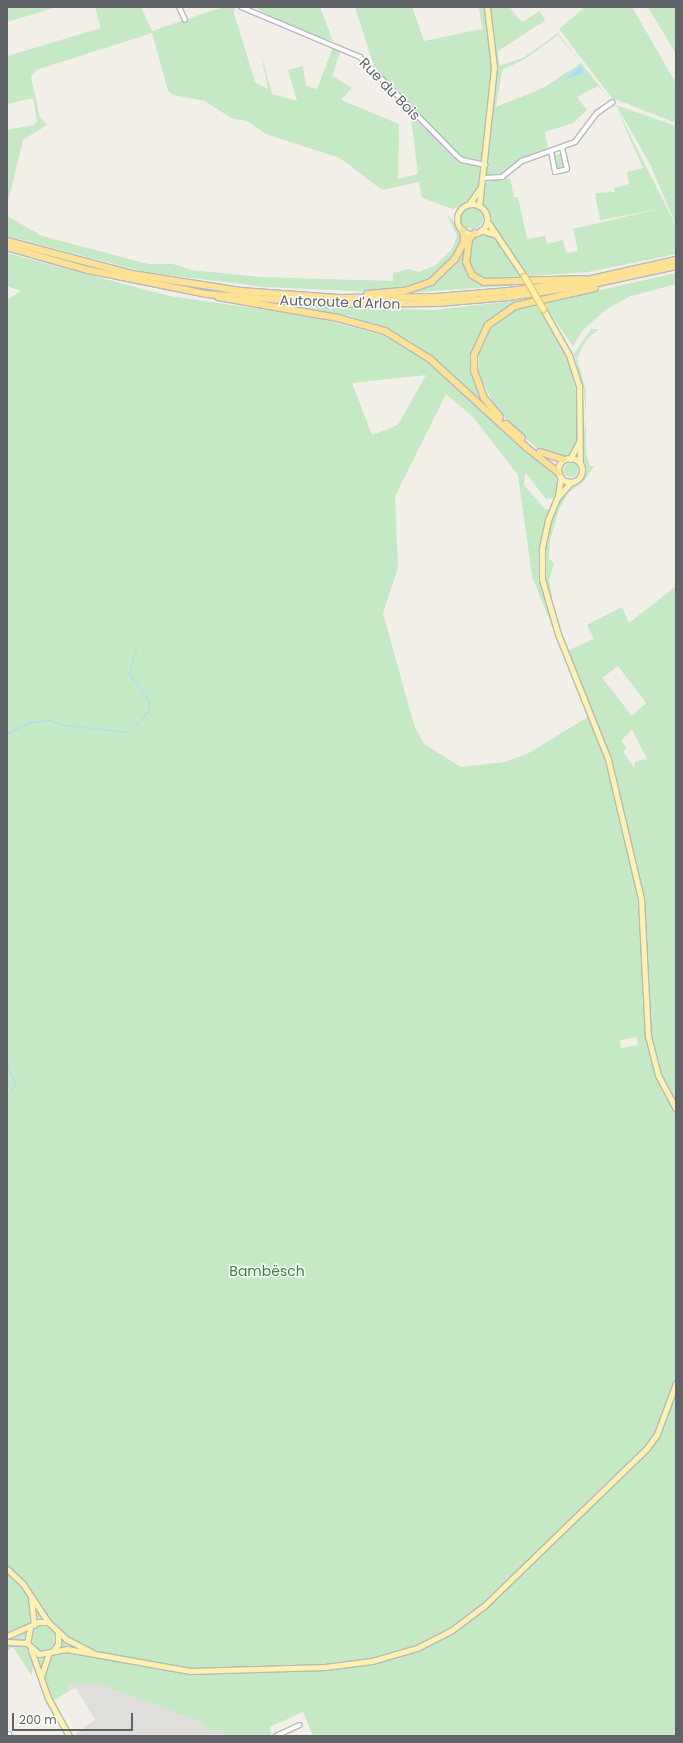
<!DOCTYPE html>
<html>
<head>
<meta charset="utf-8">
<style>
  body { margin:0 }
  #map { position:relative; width:683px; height:1743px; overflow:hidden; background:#f1efe8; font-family:Poppins,sans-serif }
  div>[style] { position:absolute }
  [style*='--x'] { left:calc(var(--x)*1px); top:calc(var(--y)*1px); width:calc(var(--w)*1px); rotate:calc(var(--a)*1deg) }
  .industrial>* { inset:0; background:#e0deda }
  .green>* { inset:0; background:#c5e8c5; transform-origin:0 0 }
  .round { border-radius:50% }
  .water>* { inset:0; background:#aadaff }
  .stream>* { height:1px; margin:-0.5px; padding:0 0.5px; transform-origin:0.5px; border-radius:0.5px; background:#aadaff }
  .roads { filter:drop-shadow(1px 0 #b5b8bc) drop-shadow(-1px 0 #b5b8bc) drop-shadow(0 1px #b5b8bc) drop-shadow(0 -1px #b5b8bc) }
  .minor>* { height:4px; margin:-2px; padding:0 2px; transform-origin:2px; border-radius:2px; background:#fff }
  .major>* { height:5px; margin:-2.5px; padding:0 2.5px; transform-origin:2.5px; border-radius:2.5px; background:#fff2af }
  .major>.ring { margin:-2.5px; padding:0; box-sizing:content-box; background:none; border:5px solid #fff2af; border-radius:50% }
  .highway>* { height:6px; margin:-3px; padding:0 3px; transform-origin:3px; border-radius:3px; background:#fde293 }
  .bridges { filter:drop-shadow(1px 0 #f2c960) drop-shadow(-1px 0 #f2c960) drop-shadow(0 1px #f2c960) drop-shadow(0 -1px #f2c960) }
  .major-bridge>* { height:5px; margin:-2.5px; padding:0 2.5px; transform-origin:2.5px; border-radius:2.5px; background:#fff2af }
  span { translate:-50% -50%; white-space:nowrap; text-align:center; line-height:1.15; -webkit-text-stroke:3px #fff; paint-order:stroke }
  .street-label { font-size:14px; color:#5f6368 }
  .park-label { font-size:14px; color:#348238 }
  .frame { position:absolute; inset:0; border:8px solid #5f6368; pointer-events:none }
  .scale { position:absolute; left:12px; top:1713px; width:121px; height:18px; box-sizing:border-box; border:2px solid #5f6368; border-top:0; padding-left:5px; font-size:12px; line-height:14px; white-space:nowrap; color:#5f6368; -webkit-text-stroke:3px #fff; paint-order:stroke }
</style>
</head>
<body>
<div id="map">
  <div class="industrial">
    <i style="clip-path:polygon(80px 1681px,99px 1684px,201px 1722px,208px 1730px,222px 1730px,227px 1736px,78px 1736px,76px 1733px,95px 1720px,76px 1688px,69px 1691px,68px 1683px)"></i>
  </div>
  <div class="green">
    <i style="clip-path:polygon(7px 7px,57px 7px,7px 22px)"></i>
    <i style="clip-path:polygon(evenodd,95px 7px,141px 7px,152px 31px,223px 7px,235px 7px,234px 13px,255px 82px,268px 89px,261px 54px,272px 94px,297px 101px,288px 70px,303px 66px,306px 86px,317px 89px,333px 47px,341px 50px,332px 76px,352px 88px,341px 100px,399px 124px,398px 179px,418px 174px,410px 111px,374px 66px,355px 7px,412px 7px,424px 41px,482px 29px,479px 7px,509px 7px,522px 22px,540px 11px,546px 23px,544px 21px,498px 51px,499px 66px,523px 58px,558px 33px,609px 99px,598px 86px,577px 97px,587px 110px,573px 123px,545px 132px,549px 155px,514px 167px,502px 177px,503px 180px,510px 178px,514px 197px,518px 197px,527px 239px,545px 236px,547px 244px,563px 240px,566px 253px,578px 251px,573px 229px,663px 208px,600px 220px,595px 193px,615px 192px,614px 188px,629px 184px,627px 172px,643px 168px,615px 105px,676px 226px,676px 254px,588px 272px,485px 279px,475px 273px,468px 261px,471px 240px,475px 236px,496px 235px,480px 200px,481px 186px,469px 202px,453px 209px,422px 198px,419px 182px,382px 190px,340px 158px,266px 134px,247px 121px,231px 118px,205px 101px,173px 95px,168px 91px,152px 33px,36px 70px,31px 77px,40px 117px,47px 125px,23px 140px,7px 206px,7px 130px,34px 125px,37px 121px,33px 98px,7px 104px,7px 56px,101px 28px,95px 7px,558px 35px,581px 63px,543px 88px,496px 107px,502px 70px,525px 59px,558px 35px)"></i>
    <i style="clip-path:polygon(254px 7px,320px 7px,333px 41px,298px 31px)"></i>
    <i style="clip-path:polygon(585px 7px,632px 7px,676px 83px,676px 123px,612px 98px,559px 29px)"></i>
    <i style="clip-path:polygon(648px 7px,676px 7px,676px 54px)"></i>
    <i style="clip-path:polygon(616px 105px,676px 126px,676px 225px,650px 164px)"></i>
    <i style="left:563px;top:153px;width:16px;height:12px;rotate:76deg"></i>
    <i class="round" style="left:461px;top:207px;width:22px;height:22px"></i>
    <i style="clip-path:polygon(447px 215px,455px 222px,462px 240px,453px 258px,433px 278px,405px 289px,380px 292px,265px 287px,145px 272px,7px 236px,7px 216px,42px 236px,148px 264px,173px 264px,191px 270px,260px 277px,393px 281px,393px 273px,409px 269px,419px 272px,436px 265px,452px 249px,457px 236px)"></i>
    <i style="clip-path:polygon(465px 246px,465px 268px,484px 284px,533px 284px,405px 293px,444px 275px)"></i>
    <i style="clip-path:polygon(evenodd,7px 253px,169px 296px,314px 317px,385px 336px,428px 361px,525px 450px,556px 471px,557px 497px,581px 480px,584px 472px,581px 453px,586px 418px,584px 391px,574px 354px,591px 329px,599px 329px,587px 339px,577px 358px,586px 391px,586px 453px,590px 466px,594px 466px,584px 481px,568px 493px,559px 509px,550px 540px,549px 559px,554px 563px,549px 580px,555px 615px,569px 650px,594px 639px,587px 625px,622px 607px,629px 623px,676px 586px,676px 1736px,313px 1736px,303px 1712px,270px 1727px,271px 1736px,227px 1736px,222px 1730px,208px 1730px,201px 1722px,99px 1684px,68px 1683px,69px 1691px,54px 1700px,45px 1691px,33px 1663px,32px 1676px,13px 1647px,7px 1651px,7px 300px,21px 291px,7px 286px,7px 253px,426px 375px,398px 425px,372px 435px,352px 383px,426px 375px,7px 253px,446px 394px,473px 417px,518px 475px,532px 576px,588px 717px,527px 754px,504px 762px,461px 767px,424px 744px,414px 725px,383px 613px,398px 568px,395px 496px,446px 394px,7px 253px,525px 472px,546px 499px,557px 498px,551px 510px,545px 509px,524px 485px,525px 472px,7px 253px,618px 666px,646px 703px,632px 716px,602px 678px,618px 666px,7px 253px,632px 729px,647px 759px,635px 762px,634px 768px,623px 751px,627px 748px,621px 741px,632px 729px,7px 253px,637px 1037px,638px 1045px,621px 1048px,620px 1040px,637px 1037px)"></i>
    <i style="clip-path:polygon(676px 273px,676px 284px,631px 296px,605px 310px,583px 330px,573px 346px,543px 303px)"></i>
    <i style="clip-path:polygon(539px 298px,499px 312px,478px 336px,472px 355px,474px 379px,489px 409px,433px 356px,407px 339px,352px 316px,287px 306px,434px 310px)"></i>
    <i style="clip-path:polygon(537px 303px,565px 354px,578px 389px,577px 442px,572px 453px,563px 458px,544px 453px,530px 442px,498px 411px,478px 374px,479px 348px,492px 325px,513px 310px)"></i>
    <i class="round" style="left:564px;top:463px;width:14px;height:14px"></i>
  </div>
  <div class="water">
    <i style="clip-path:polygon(580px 66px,584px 70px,581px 74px,565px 79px)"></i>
  </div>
  <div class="stream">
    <i style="--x:11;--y:286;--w:4;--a:-63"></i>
    <i style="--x:135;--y:726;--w:21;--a:-49"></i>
    <i style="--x:149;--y:710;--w:9;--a:-90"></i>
    <i style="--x:149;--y:701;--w:34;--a:-126"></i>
    <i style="--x:129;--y:673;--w:26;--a:-74"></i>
    <i style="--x:7;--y:733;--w:25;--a:-26"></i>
    <i style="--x:30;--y:722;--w:19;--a:-6"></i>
    <i style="--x:49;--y:720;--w:16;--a:18"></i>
    <i style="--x:64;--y:725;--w:64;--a:6.2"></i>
    <i style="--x:7;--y:1065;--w:20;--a:66"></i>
    <i style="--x:15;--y:1083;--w:10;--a:119"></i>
  </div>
  <div class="roads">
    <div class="minor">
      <i style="--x:179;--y:7;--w:14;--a:65"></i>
      <i style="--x:241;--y:7;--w:129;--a:22.8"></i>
      <i style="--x:360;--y:57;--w:136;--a:45.6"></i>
      <i style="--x:455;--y:154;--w:9;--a:41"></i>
      <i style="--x:462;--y:160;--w:24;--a:12"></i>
      <i style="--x:551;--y:151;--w:21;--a:79"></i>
      <i style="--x:555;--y:172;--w:12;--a:-14"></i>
      <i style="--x:567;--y:169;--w:22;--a:-103"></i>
      <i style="--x:483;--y:178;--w:19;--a:-3"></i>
      <i style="--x:502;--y:177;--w:26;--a:-39"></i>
      <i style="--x:522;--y:161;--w:56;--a:-19.7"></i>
      <i style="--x:575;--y:142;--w:36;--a:-53"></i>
      <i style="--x:597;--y:113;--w:19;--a:-35"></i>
      <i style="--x:7;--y:1734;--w:2;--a:0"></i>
      <i style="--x:276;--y:1736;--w:26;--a:-25"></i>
    </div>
    <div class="major">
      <i style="--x:469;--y:204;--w:19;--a:-55"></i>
      <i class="ring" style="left:457px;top:204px;width:25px;height:25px"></i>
      <i style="--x:479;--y:206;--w:140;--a:-83.8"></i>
      <i style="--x:494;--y:67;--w:60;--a:-96.7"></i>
      <i style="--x:487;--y:221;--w:66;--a:56.1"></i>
      <i style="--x:481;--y:230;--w:16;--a:18"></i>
      <i style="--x:543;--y:309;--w:53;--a:60.5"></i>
      <i style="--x:569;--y:355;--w:33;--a:72"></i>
      <i style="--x:579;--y:386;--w:77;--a:89.3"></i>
      <i class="ring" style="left:558px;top:458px;width:19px;height:19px"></i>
      <i style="--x:570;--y:459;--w:19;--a:-62"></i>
      <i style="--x:571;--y:482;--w:21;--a:131"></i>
      <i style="--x:557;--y:498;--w:24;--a:112"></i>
      <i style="--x:548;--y:520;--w:30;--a:102"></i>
      <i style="--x:542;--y:549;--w:30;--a:90"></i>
      <i style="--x:542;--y:579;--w:57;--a:73.8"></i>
      <i style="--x:558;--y:634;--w:135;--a:68.2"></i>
      <i style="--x:608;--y:759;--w:144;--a:76.7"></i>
      <i style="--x:641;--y:899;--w:137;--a:87.1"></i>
      <i style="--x:648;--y:1036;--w:40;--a:75.6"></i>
      <i style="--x:658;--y:1075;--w:38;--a:62"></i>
      <i style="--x:558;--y:495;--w:18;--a:-81"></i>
      <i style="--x:7;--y:1569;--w:22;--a:43"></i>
      <i style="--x:23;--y:1584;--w:45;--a:56.7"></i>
      <i style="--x:31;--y:1597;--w:28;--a:84"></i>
      <i style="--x:30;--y:1628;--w:15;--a:101"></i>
      <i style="--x:27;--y:1643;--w:16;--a:43"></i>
      <i style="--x:39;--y:1654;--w:28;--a:-10"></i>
      <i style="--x:67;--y:1649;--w:125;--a:10.1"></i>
      <i style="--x:190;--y:1671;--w:135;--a:-1.7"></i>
      <i style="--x:325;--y:1667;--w:47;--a:-7.3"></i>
      <i style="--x:372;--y:1661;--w:47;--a:-16.1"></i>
      <i style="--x:417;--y:1648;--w:39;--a:-27"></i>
      <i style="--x:452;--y:1630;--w:39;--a:-37"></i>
      <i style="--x:483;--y:1607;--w:228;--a:-44.1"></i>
      <i style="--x:647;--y:1448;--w:17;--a:-54"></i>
      <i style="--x:657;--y:1434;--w:54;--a:-69.6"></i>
      <i style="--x:7;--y:1636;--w:34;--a:-24"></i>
      <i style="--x:38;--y:1622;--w:10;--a:0"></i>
      <i style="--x:48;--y:1622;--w:25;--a:43"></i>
      <i style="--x:66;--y:1639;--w:30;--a:27"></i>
      <i style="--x:7;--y:1642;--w:20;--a:3"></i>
      <i style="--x:31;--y:1650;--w:51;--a:70.5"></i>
      <i style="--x:48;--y:1698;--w:43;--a:61.1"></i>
      <i style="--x:53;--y:1651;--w:9;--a:-54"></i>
      <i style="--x:58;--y:1644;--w:12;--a:-90"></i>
      <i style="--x:41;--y:1677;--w:25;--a:-72"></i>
    </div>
    <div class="highway">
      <i style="--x:475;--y:233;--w:8;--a:135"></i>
      <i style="--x:469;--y:239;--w:23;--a:97"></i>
      <i style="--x:466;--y:262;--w:14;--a:65"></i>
      <i style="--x:472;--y:275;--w:14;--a:30"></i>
      <i style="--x:484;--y:282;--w:100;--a:-1.7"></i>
      <i style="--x:7;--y:241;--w:129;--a:14.8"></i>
      <i style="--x:132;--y:274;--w:110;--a:8.9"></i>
      <i style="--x:241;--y:291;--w:97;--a:4.1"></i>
      <i style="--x:338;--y:298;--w:99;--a:-0.6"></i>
      <i style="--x:437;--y:297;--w:72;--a:-4.8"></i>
      <i style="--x:509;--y:291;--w:79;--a:-8"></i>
      <i style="--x:587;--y:280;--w:91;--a:-12.7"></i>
      <i style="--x:7;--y:247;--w:84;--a:15.9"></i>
      <i style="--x:88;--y:270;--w:120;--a:11.5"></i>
      <i style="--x:206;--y:294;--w:128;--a:4.5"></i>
      <i style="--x:334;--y:304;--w:104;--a:-0.6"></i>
      <i style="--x:438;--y:303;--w:71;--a:-4.8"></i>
      <i style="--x:509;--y:297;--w:85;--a:-8.8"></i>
      <i style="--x:593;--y:284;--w:85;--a:-12.2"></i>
      <i style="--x:367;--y:294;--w:38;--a:-5"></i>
      <i style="--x:405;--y:291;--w:28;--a:-19"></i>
      <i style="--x:431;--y:282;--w:33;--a:-44"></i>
      <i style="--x:455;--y:259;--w:19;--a:-62"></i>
      <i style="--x:464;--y:242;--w:12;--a:-95"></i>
      <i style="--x:218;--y:297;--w:122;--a:9.9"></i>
      <i style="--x:338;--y:318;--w:49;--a:15.5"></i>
      <i style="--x:385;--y:331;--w:53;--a:31.9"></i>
      <i style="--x:430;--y:359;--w:132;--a:42.5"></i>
      <i style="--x:527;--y:448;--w:41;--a:38"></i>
      <i style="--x:500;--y:417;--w:25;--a:-130"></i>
      <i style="--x:484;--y:398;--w:30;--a:-110"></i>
      <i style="--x:474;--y:370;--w:15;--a:-90"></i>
      <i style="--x:474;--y:355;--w:33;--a:-65"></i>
      <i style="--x:488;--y:325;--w:33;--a:-35"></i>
      <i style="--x:515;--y:306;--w:82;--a:-12.7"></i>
      <i style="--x:506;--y:424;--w:21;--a:41"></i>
      <i style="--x:540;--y:452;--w:25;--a:18"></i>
    </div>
  </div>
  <div class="bridges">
    <div class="major-bridge">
      <i style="--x:524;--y:276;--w:38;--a:60"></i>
    </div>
  </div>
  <div class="street-label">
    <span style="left:390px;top:89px;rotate:46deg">Rue du Bois</span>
    <span style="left:340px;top:302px;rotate:2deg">Autoroute d'Arlon</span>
  </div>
  <div class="park-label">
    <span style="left:267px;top:1271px">Bambësch</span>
  </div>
  <div class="frame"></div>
  <div class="scale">200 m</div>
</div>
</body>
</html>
